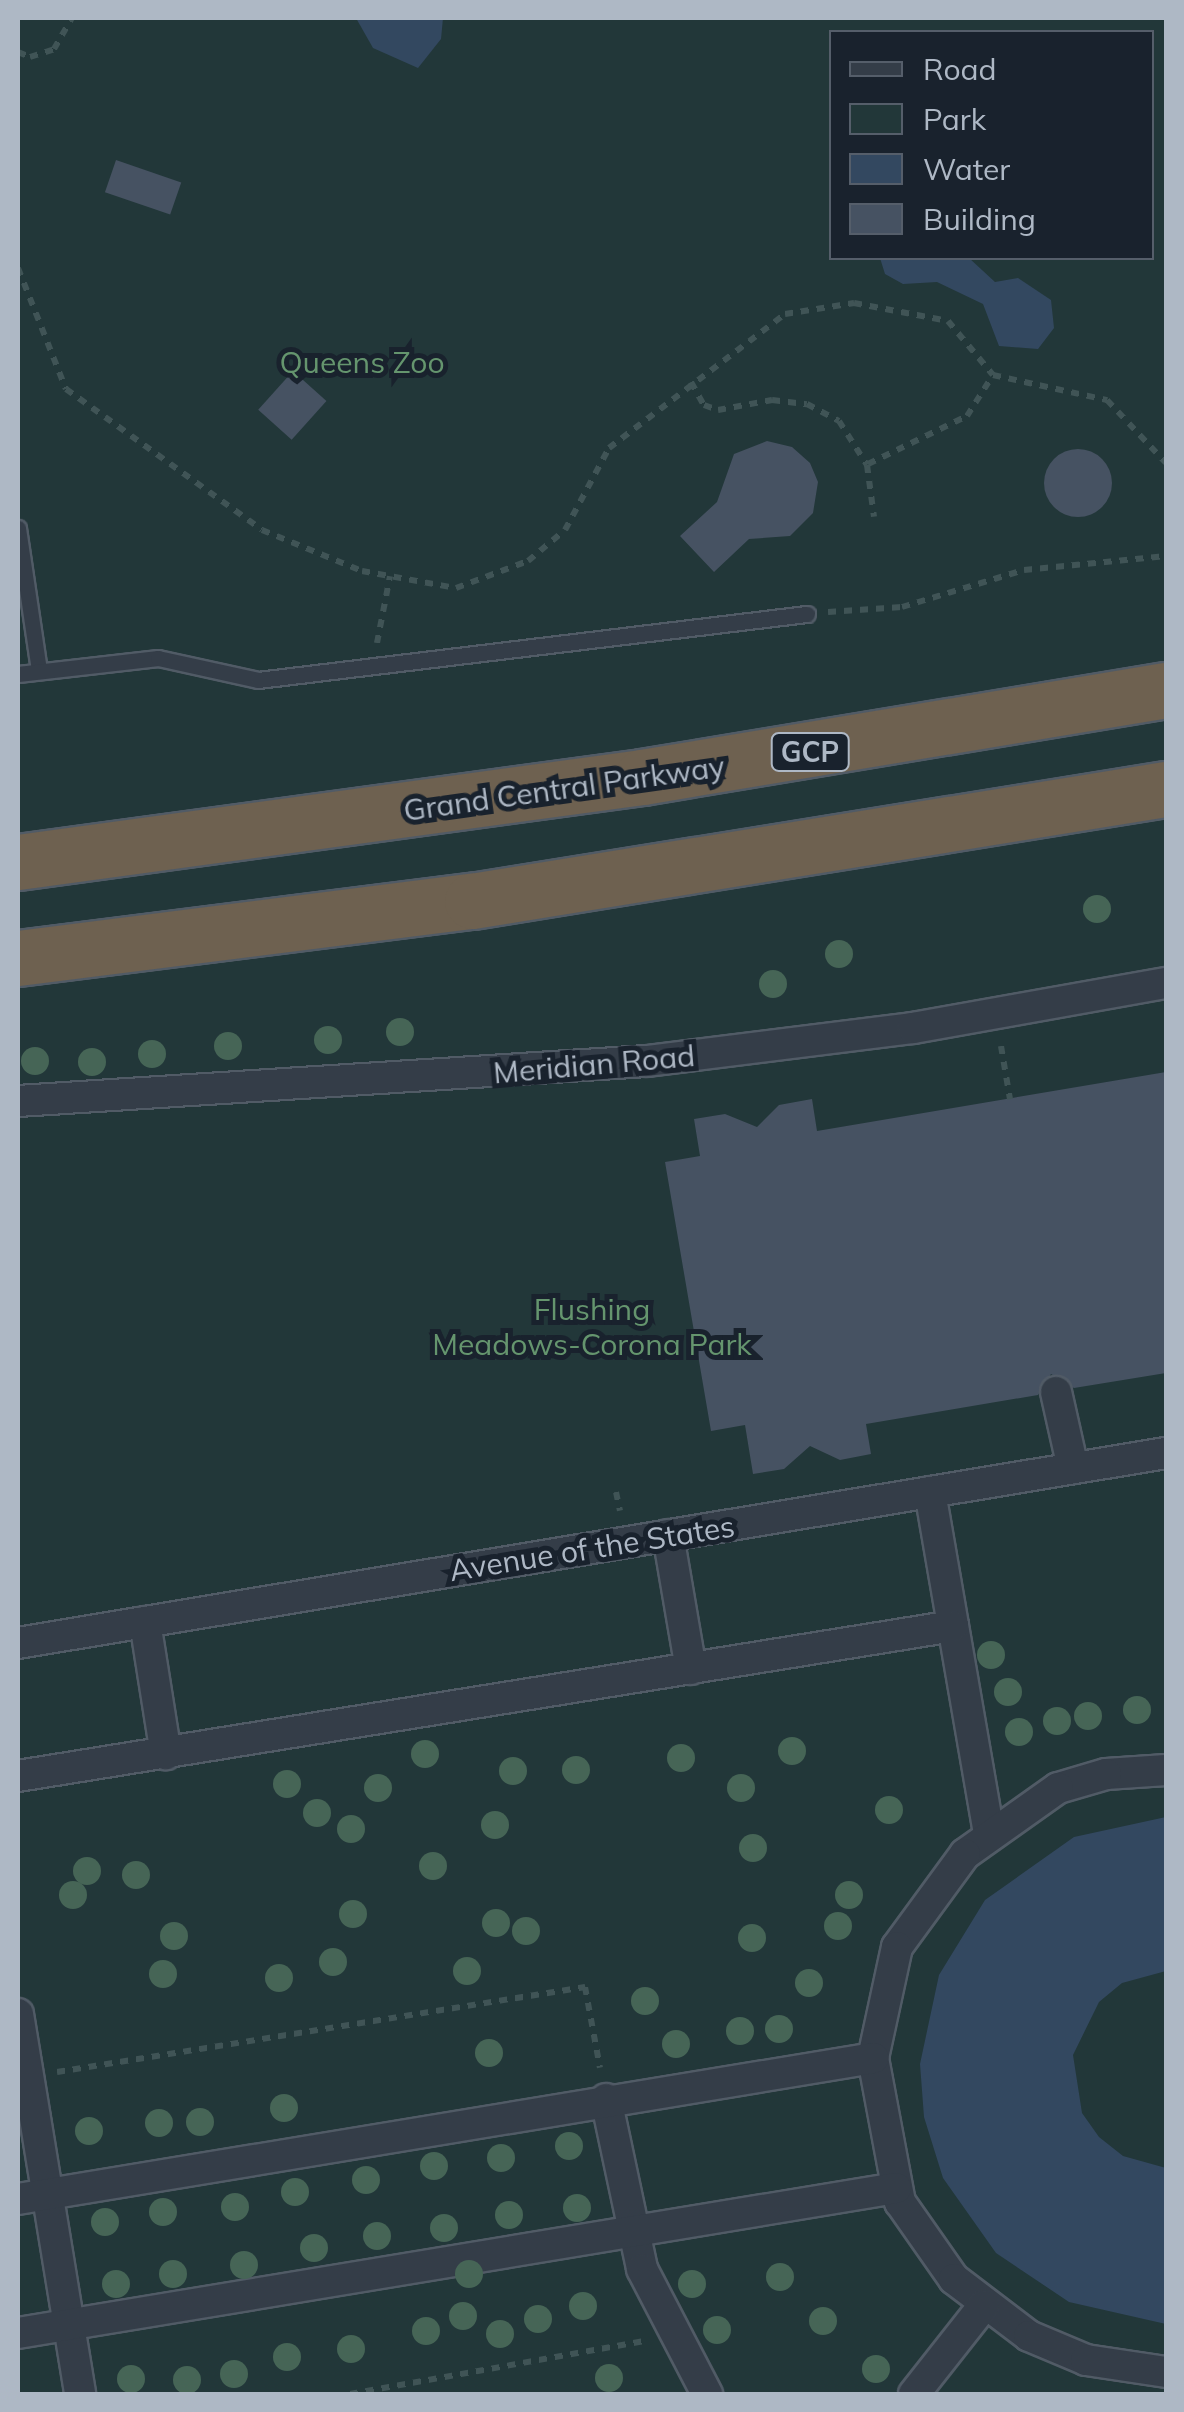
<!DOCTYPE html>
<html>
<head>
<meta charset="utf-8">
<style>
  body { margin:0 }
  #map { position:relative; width:1184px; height:2412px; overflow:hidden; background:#202b38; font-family:Mulish,sans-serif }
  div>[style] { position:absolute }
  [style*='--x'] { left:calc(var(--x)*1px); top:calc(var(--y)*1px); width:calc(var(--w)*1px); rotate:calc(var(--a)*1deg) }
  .green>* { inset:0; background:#223739 }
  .water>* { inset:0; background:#334860 }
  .building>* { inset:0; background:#465262; transform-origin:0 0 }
  .round { border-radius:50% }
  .path>* { height:6px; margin-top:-3px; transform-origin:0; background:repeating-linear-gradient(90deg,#405456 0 8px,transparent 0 16px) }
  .roads { filter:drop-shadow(2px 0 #515b66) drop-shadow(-2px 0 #515b66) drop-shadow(0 2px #515b66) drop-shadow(0 -2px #515b66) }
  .lane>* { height:15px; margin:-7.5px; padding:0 7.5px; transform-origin:7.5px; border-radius:7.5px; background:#343d48 }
  .street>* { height:30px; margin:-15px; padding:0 15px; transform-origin:15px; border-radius:15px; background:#343d48 }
  .highway>* { height:55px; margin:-27.5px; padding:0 27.5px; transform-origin:27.5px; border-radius:27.5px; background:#6e6150 }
  .trees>* { width:28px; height:28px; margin:-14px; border-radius:50%; background:#466556 }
  span { translate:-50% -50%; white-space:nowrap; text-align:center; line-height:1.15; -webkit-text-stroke:10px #19222d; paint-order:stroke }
  .shield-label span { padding:2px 8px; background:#19222d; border:2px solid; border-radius:8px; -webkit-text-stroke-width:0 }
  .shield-label { font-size:28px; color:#aeb8c5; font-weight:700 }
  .park-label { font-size:30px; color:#65956e }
  .street-label { font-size:30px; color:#aeb8c5 }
  .frame { position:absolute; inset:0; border:20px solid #aeb8c5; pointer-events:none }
  .legend { position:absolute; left:829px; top:30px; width:325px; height:230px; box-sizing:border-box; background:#19222d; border:2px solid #555e6a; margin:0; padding:12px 18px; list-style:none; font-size:30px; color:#aeb8c5 }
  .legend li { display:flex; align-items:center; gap:20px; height:50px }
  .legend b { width:50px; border:2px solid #555e6a }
</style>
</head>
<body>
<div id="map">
  <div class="green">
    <i style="clip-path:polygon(evenodd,18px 18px,1166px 18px,1166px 2394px,18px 2394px,18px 18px,832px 32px,1152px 32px,1152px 258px,832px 258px,832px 32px)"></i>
  </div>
  <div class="water">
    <i style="clip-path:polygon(356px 18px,443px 18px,441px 39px,418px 68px,373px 48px)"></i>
    <i style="clip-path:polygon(880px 258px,969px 258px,995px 282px,1018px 278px,1051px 300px,1054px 328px,1038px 349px,999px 346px,983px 304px,937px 282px,903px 284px,885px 274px)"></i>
    <i style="clip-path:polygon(1166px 1817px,1166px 1971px,1122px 1983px,1099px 2002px,1073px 2055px,1082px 2113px,1099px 2137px,1123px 2156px,1166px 2168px,1166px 2324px,1069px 2302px,996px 2253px,943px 2178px,924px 2117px,920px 2064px,939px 1975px,985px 1900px,1074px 1837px)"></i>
  </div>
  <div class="building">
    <i style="left:116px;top:160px;width:69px;height:34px;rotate:19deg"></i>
    <i style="left:293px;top:371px;width:45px;height:52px;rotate:42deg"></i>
    <i style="clip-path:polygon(767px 441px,792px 447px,810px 463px,818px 482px,813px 513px,790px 536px,749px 539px,714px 572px,680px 536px,717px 502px,734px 454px)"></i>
    <i class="round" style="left:1044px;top:449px;width:68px;height:68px"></i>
    <i style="clip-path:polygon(1166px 1072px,1166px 1373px,1074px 1388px,1051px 1374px,1038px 1395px,866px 1424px,871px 1454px,840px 1460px,810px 1446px,784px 1469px,753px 1474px,745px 1425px,711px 1431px,665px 1162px,700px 1156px,694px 1119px,725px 1114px,757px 1127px,779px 1105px,812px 1099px,817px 1131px)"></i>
  </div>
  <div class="path">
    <i style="--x:18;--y:52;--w:13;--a:23"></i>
    <i style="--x:30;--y:57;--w:25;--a:-18"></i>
    <i style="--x:54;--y:49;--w:36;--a:-60"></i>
    <i style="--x:18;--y:268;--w:130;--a:68.4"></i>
    <i style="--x:66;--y:389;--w:48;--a:35.7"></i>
    <i style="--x:105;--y:417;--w:193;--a:35.7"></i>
    <i style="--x:262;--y:530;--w:108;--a:22.3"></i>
    <i style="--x:362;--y:571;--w:96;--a:10.3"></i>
    <i style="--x:456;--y:588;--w:77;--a:-20.6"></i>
    <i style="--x:528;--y:561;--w:48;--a:-40"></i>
    <i style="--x:565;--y:530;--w:93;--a:-61.8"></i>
    <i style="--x:609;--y:448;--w:221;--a:-37.3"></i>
    <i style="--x:785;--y:314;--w:70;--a:-9.1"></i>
    <i style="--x:854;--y:303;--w:96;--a:10.8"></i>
    <i style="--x:948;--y:321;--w:70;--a:50.2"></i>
    <i style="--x:993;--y:375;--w:117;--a:12.4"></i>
    <i style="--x:1107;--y:400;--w:86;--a:46.9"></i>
    <i style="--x:691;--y:382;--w:26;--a:61"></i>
    <i style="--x:704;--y:405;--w:15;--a:20"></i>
    <i style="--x:718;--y:410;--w:55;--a:-10.5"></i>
    <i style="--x:772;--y:400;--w:35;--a:7"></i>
    <i style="--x:807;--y:404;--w:36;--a:28"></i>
    <i style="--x:839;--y:421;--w:52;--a:57.5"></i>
    <i style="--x:867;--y:465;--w:52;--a:82.3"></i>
    <i style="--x:868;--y:464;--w:110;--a:-25.9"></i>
    <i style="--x:967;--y:416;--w:49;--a:-57.6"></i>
    <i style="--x:828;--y:612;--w:74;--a:-3.9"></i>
    <i style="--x:902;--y:607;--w:127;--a:-16.9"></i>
    <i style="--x:1024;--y:570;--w:143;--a:-5.6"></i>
    <i style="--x:377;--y:643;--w:68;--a:-79"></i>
    <i style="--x:1001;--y:1046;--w:54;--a:80.4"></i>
    <i style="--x:616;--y:1492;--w:19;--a:78"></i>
    <i style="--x:57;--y:2072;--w:535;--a:-9.15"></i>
    <i style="--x:585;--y:1987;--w:82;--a:79.5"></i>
    <i style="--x:350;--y:2394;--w:299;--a:-10.2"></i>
  </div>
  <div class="roads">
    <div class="lane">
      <i style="--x:18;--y:528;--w:144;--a:81.6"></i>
      <i style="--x:18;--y:674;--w:141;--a:-6.5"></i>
      <i style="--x:158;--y:658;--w:102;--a:12.4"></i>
      <i style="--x:258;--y:680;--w:553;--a:-6.86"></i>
    </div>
    <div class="street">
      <i style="--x:18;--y:1101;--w:630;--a:-3.64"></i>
      <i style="--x:647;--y:1061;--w:268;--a:-7.1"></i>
      <i style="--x:913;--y:1028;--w:257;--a:-10.1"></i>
      <i style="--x:1056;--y:1392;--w:78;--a:77.4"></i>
      <i style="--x:930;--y:1492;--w:345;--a:80.2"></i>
      <i style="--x:668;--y:1535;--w:136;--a:80.3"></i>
      <i style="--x:145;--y:1622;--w:134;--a:81"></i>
      <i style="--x:18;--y:1643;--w:1164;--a:-9.4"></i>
      <i style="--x:1166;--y:1770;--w:60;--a:176.2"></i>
      <i style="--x:1106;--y:1774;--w:50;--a:163.7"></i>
      <i style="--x:1058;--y:1788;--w:114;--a:144.6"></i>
      <i style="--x:965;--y:1854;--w:115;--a:126.2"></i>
      <i style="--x:897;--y:1947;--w:114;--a:102.2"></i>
      <i style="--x:873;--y:2058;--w:147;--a:79.4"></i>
      <i style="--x:900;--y:2202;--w:94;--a:55"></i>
      <i style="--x:954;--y:2279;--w:94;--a:37.2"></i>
      <i style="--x:1029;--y:2336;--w:62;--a:22.8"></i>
      <i style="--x:1086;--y:2360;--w:81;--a:8.5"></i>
      <i style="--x:18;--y:1776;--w:947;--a:-9.11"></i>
      <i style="--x:18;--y:2014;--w:385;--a:80.7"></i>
      <i style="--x:606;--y:2099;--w:174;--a:78"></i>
      <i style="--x:642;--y:2269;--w:141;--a:62.5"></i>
      <i style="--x:18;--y:2199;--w:867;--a:-9.36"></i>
      <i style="--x:18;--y:2333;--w:890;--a:-9.38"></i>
      <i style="--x:914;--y:2394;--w:113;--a:-51.8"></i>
    </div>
    <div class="highway">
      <i style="--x:18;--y:862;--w:630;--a:-7.76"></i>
      <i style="--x:642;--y:777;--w:531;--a:-9.43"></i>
      <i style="--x:18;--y:958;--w:458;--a:-7.2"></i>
      <i style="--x:472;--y:901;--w:703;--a:-9.17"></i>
    </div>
  </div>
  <div class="trees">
    <i style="left:1097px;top:909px"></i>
    <i style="left:839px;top:954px"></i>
    <i style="left:773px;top:984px"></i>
    <i style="left:400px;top:1032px"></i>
    <i style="left:328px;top:1040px"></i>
    <i style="left:228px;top:1046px"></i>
    <i style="left:152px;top:1054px"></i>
    <i style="left:35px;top:1061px"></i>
    <i style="left:92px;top:1062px"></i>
    <i style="left:991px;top:1655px"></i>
    <i style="left:1008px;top:1692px"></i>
    <i style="left:1137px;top:1710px"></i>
    <i style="left:1088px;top:1716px"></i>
    <i style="left:1057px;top:1721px"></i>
    <i style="left:1019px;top:1732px"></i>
    <i style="left:792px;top:1751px"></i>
    <i style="left:425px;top:1754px"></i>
    <i style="left:681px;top:1758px"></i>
    <i style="left:576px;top:1770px"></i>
    <i style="left:513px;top:1771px"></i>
    <i style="left:287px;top:1784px"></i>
    <i style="left:378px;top:1788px"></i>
    <i style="left:741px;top:1788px"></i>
    <i style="left:889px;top:1810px"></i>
    <i style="left:317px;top:1813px"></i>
    <i style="left:495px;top:1825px"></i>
    <i style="left:351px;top:1829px"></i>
    <i style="left:753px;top:1848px"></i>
    <i style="left:433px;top:1866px"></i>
    <i style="left:87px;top:1871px"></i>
    <i style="left:136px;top:1875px"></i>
    <i style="left:73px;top:1895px"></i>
    <i style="left:849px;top:1895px"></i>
    <i style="left:353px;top:1914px"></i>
    <i style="left:496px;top:1923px"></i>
    <i style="left:838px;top:1926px"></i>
    <i style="left:526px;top:1931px"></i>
    <i style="left:174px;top:1936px"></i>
    <i style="left:752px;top:1938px"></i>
    <i style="left:333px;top:1962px"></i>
    <i style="left:467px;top:1971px"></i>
    <i style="left:163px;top:1974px"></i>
    <i style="left:279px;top:1978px"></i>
    <i style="left:809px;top:1983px"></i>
    <i style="left:645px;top:2001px"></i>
    <i style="left:779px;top:2029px"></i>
    <i style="left:740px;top:2031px"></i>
    <i style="left:676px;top:2044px"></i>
    <i style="left:489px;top:2053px"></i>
    <i style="left:284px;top:2108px"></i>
    <i style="left:200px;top:2122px"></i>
    <i style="left:159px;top:2123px"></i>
    <i style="left:89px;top:2131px"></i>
    <i style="left:569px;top:2146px"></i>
    <i style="left:501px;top:2158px"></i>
    <i style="left:434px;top:2166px"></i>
    <i style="left:366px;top:2180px"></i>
    <i style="left:295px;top:2192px"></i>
    <i style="left:235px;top:2207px"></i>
    <i style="left:577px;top:2208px"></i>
    <i style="left:163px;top:2212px"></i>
    <i style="left:509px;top:2215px"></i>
    <i style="left:105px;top:2222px"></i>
    <i style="left:444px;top:2228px"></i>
    <i style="left:377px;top:2236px"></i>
    <i style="left:314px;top:2248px"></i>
    <i style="left:244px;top:2265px"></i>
    <i style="left:173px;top:2274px"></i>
    <i style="left:469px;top:2274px"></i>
    <i style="left:780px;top:2277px"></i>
    <i style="left:116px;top:2284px"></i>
    <i style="left:692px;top:2284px"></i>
    <i style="left:583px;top:2306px"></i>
    <i style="left:463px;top:2316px"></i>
    <i style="left:538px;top:2319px"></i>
    <i style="left:823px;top:2321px"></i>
    <i style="left:717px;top:2330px"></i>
    <i style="left:426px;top:2331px"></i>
    <i style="left:500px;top:2334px"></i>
    <i style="left:351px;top:2349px"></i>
    <i style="left:287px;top:2357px"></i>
    <i style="left:876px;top:2369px"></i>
    <i style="left:234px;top:2374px"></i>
    <i style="left:609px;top:2378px"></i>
    <i style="left:131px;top:2379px"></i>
    <i style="left:187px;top:2380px"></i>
  </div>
  <div class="shield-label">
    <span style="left:810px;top:752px">GCP</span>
  </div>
  <div class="park-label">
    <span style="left:362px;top:362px">Queens Zoo</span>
    <span style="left:592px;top:1326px">Flushing<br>Meadows-Corona Park</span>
  </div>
  <div class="street-label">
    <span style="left:564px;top:788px;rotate:-8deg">Grand Central Parkway</span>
    <span style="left:594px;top:1064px;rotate:-5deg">Meridian Road</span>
    <span style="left:592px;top:1548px;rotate:-9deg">Avenue of the States</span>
  </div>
  <div class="frame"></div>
  <ul class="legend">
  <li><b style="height:12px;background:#343d48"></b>Road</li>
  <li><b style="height:28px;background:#223739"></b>Park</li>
  <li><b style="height:28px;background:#334860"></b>Water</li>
  <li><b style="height:28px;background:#465262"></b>Building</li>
  </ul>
</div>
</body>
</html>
